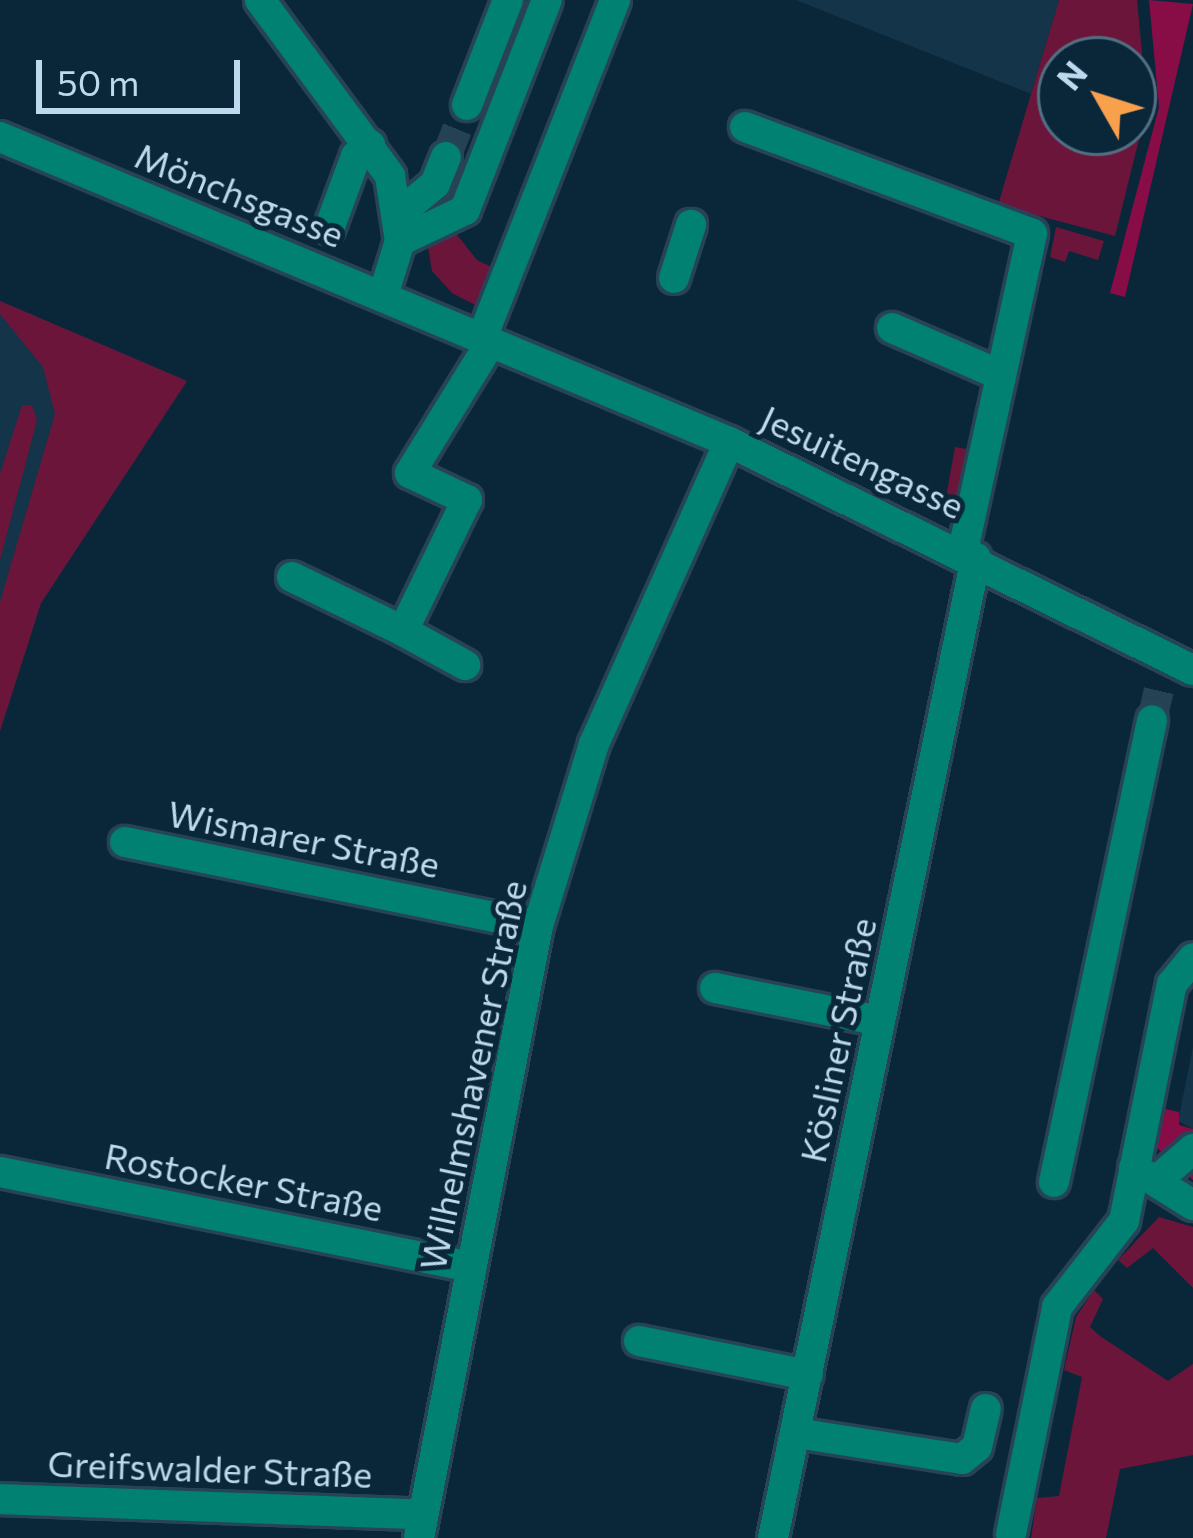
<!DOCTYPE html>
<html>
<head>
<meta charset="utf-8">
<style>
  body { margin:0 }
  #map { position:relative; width:1193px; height:1538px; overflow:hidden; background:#0a273a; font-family:Commissioner,sans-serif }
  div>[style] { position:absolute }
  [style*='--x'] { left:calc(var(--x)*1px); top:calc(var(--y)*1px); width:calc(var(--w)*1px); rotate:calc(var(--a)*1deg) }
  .built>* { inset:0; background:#133449 }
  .green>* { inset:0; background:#6c153a; transform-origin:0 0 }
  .forest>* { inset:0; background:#880c46 }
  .minor-tunnel>* { height:30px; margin-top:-15px; transform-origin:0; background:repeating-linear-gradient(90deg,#254255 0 30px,transparent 0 45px) }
  .roads { filter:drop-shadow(3px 0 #274357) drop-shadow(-3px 0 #274357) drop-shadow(0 3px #274357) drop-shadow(0 -3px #274357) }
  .minor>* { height:30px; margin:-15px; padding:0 15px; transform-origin:15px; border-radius:15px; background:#008171 }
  span { translate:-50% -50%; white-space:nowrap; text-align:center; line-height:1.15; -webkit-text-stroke:10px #0a273a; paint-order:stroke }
  .street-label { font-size:36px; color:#bed9ed }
  .north { position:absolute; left:1037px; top:36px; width:120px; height:120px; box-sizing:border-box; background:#0a273a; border:3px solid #526e82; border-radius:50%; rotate:309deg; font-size:33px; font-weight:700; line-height:48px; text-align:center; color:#bed9ed }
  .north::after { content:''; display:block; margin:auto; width:42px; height:54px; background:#f9a04d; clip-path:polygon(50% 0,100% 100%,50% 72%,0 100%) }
  .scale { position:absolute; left:36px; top:60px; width:204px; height:54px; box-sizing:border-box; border:6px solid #bed9ed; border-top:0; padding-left:15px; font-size:36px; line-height:42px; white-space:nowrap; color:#bed9ed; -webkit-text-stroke:9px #0a273a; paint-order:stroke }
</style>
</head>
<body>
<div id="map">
  <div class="built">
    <i style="clip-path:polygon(796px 0,1059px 0,1031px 94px)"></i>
    <i style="clip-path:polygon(0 301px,187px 381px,41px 603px,0 731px)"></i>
    <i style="clip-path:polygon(1193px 1047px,1193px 1129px,1178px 1121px)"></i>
  </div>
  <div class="green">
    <i style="clip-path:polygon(evenodd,1059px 0,1137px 0,1147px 107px,1115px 236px,998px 205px,1059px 0,1061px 60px,1133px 60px,1133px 132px,1061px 132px,1061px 60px)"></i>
    <i style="clip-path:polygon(1056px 227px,1104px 241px,1098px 260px,1069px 251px,1065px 262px,1050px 257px)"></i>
    <i style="clip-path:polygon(453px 230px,477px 260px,498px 270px,483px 309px,452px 293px,432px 271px,428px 247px)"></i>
    <i style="clip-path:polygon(0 301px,187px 381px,41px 603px,0 731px,0 602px,55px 414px,43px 367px,0 314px)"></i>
    <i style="clip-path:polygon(22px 405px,32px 405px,37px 420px,0 560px,0 474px)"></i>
    <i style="left:955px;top:447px;width:17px;height:49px;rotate:10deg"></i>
    <i style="clip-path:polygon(1159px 1217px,1193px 1227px,1193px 1288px,1153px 1248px,1127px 1268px,1118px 1260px)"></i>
    <i style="clip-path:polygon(1094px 1290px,1103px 1299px,1090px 1327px,1100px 1336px,1168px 1381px,1193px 1364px,1193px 1455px,1120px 1469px,1106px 1538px,1031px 1538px,1037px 1498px,1059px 1496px,1082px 1377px,1064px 1370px,1076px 1317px)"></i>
  </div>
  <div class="forest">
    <i style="clip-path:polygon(1149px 0,1193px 4px,1125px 297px,1110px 293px,1159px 107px)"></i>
    <i style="clip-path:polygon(1161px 1108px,1179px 1112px,1179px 1125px,1193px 1129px,1193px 1180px,1156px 1147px)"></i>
  </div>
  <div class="minor-tunnel">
    <i style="--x:446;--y:157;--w:56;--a:-68"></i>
    <i style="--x:1152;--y:720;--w:40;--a:-77"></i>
  </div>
  <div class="roads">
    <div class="minor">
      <i style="--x:260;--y:0;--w:219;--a:53.5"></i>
      <i style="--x:390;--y:176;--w:66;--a:81.3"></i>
      <i style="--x:400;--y:241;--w:58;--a:107.2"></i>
      <i style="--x:467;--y:105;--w:113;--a:-68.7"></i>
      <i style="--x:745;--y:127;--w:306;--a:20.4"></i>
      <i style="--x:1032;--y:234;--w:324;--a:102.3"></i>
      <i style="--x:0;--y:137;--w:790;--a:22.7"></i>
      <i style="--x:729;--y:442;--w:517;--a:26.17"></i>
      <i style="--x:400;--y:213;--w:45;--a:-39.6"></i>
      <i style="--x:435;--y:184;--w:29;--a:-68"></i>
      <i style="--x:329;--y:229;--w:78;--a:-69.7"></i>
      <i style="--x:356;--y:156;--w:18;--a:-38"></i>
      <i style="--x:400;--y:241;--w:72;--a:-25.5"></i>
      <i style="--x:465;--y:210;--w:225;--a:-68.7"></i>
      <i style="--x:674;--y:278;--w:56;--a:-72.2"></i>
      <i style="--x:892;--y:328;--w:118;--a:23.5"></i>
      <i style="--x:482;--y:338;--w:363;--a:-68.5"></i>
      <i style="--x:292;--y:577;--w:123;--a:25.9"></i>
      <i style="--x:403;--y:631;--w:146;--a:-64"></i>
      <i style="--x:467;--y:500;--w:63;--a:-154.7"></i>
      <i style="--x:410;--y:473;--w:154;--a:-58.3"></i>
      <i style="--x:403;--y:631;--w:71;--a:28.7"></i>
      <i style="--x:125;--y:842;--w:421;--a:11.5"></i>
      <i style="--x:715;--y:988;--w:168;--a:11.3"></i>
      <i style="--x:1134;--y:1168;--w:70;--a:32.1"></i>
      <i style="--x:0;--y:1172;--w:481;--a:11.4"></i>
      <i style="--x:1157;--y:1180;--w:48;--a:-40.7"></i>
      <i style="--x:1054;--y:1182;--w:472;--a:-78"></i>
      <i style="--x:639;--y:1341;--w:172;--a:11.4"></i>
      <i style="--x:796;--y:1433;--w:168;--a:8.9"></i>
      <i style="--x:962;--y:1459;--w:19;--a:-39"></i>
      <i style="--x:977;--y:1447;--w:39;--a:-77"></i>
      <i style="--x:0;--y:1499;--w:418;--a:2.1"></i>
      <i style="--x:1011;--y:1534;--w:232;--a:-78.5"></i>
      <i style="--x:1057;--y:1307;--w:109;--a:-52.1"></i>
      <i style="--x:1124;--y:1221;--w:242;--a:-78.6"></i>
      <i style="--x:1172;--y:984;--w:33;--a:-51"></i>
      <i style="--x:419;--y:1538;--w:623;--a:-79"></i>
      <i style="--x:538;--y:926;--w:190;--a:-72.9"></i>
      <i style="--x:594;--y:744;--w:331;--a:-65.9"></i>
      <i style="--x:773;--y:1538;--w:1001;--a:-78.3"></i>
    </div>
  </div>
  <div class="street-label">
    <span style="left:240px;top:194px;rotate:22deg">Mönchsgasse</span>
    <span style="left:863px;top:461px;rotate:25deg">Jesuitengasse</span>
    <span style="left:304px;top:838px;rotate:11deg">Wismarer Straße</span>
    <span style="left:837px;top:1040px;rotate:-78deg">Kösliner Straße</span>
    <span style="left:472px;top:1075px;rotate:-78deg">Wilhelmshavener Straße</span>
    <span style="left:244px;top:1181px;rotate:11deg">Rostocker Straße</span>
    <span style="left:210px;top:1468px;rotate:2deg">Greifswalder Straße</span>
  </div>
  <div class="north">N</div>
  <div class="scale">50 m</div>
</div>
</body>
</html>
